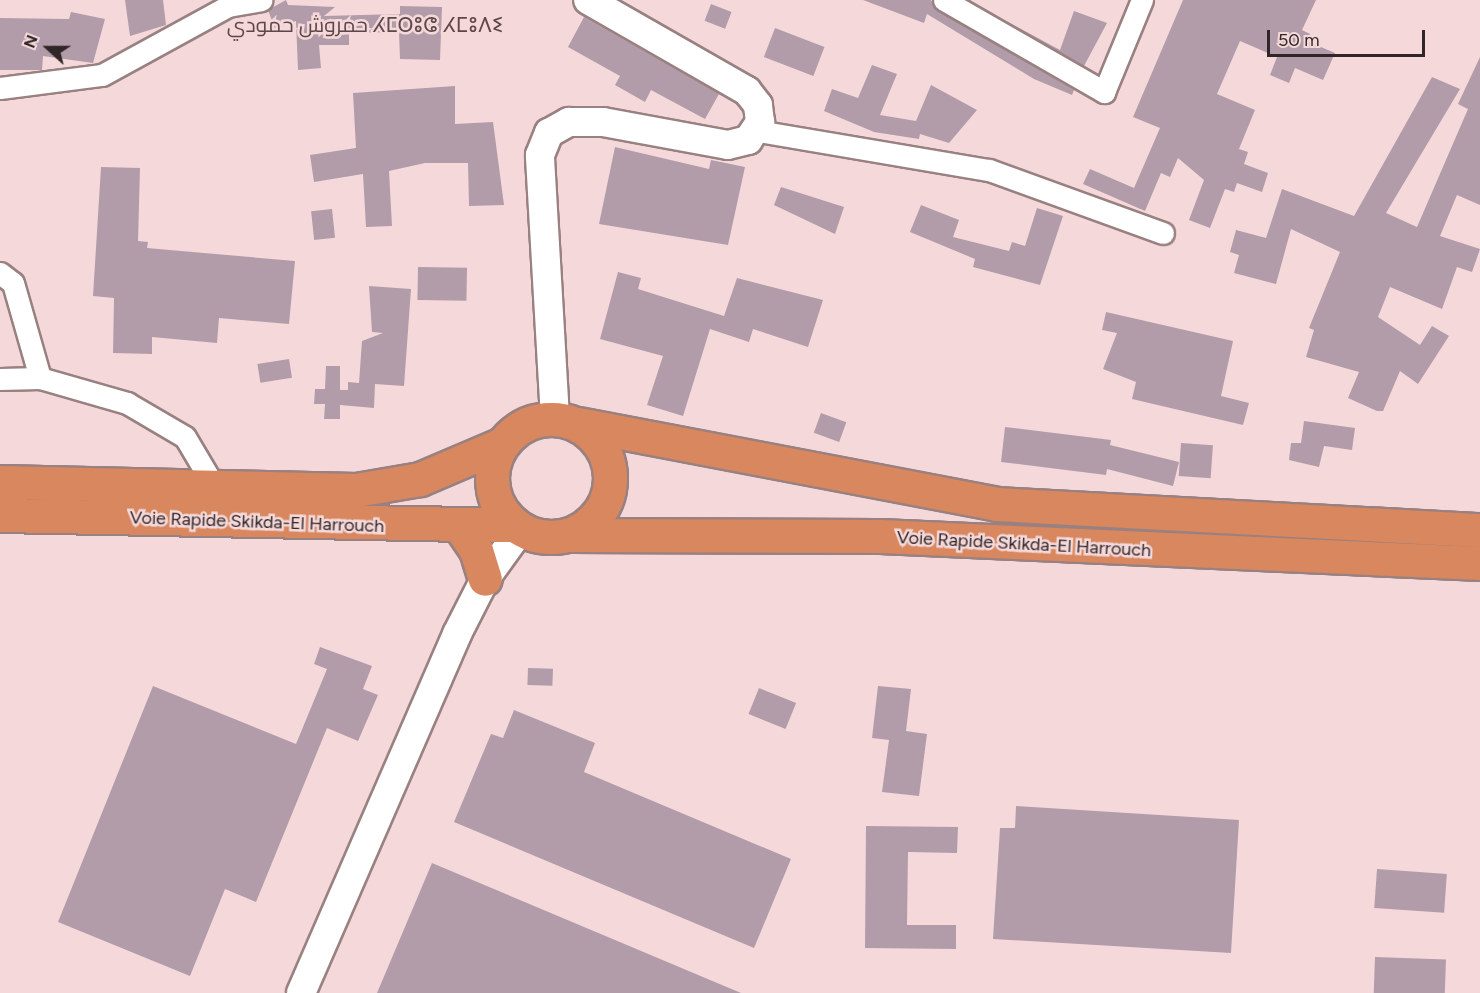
<!DOCTYPE html>
<html>
<head>
<meta charset="utf-8">
<style>
  body { margin:0 }
  #map { position:relative; width:1480px; height:993px; overflow:hidden; background:#f5d9da; font-family:Figtree,Cairo,"Noto Sans Tifinagh",sans-serif }
  div>[style] { position:absolute }
  [style*='--x'] { left:calc(var(--x)*1px); top:calc(var(--y)*1px); width:calc(var(--w)*1px); rotate:calc(var(--a)*1deg) }
  .building>* { inset:0; background:#b29ca9; transform-origin:0 0 }
  .roads { filter:drop-shadow(2px 0 #998081) drop-shadow(-2px 0 #998081) drop-shadow(0 2px #998081) drop-shadow(0 -2px #998081) }
  .street>* { height:21px; margin:-10.5px; padding:0 10.5px; transform-origin:10.5px; border-radius:10.5px; background:#fff }
  .secondary>* { height:28px; margin:-14px; padding:0 14px; transform-origin:14px; border-radius:14px; background:#fff }
  .highway>* { height:33px; margin:-16.5px; padding:0 16.5px; transform-origin:16.5px; border-radius:16.5px; background:#d8875e }
  .highway>.ring { margin:-16.5px; padding:0; box-sizing:content-box; background:none; border:33px solid #d8875e; border-radius:50% }
  span { translate:-50% -50%; white-space:nowrap; text-align:center; line-height:1.15; -webkit-text-stroke:5px #f5d9da; paint-order:stroke }
  .street-label { font-size:18px; color:#302627 }
  .quarter-label { font-size:21px; color:#5e4748 }
  .north { position:absolute; left:18px; top:18px; width:60px; height:60px; -webkit-text-stroke:4px #f5d9da; paint-order:stroke; rotate:291deg; font-size:16px; font-weight:700; line-height:24px; text-align:center; color:#302627 }
  .north::after { content:''; display:block; margin:auto; width:21px; height:27px; background:#302627; clip-path:polygon(50% 0,100% 100%,50% 72%,0 100%) }
  .scale { position:absolute; left:1267px; top:30px; width:158px; height:27px; box-sizing:border-box; border:3px solid #302627; border-top:0; padding-left:8px; font-size:18px; line-height:21px; white-space:nowrap; color:#302627; -webkit-text-stroke:4px #f5d9da; paint-order:stroke }
</style>
</head>
<body>
<div id="map">
  <div class="building">
    <i style="clip-path:polygon(125px 0,163px 0,166px 25px,130px 36px)"></i>
    <i style="clip-path:polygon(286px 0,288px 5px,335px 7px,324px 16px,400px 14px,400px 6px,442px 7px,440px 60px,400px 59px,399px 32px,349px 33px,349px 45px,319px 45px,321px 68px,298px 70px,296px 21px,275px 29px,268px 10px)"></i>
    <i style="clip-path:polygon(863px 0,931px 0,938px 11px,1074px 90px,1072px 95px,1034px 79px,927px 14px,924px 23px)"></i>
    <i style="clip-path:polygon(1183px 0,1316px 0,1302px 30px,1310px 34px,1307px 41px,1335px 53px,1323px 80px,1295px 68px,1289px 83px,1270px 75px,1277px 57px,1240px 41px,1217px 94px,1255px 110px,1239px 149px,1248px 152px,1244px 164px,1268px 173px,1262px 192px,1237px 183px,1234px 192px,1225px 189px,1210px 228px,1189px 220px,1204px 180px,1178px 158px,1170px 177px,1161px 173px,1145px 211px,1083px 184px,1090px 169px,1134px 188px,1160px 128px,1133px 117px)"></i>
    <i style="left:711px;top:4px;width:22px;height:18px;rotate:21deg"></i>
    <i style="clip-path:polygon(1074px 11px,1107px 23px,1084px 66px,1006px 21px,1060px 50px)"></i>
    <i style="clip-path:polygon(71px 12px,105px 19px,93px 63px,43px 56px,42px 70px,0 70px,0 18px,69px 19px)"></i>
    <i style="clip-path:polygon(584px 17px,719px 94px,705px 119px,651px 90px,645px 102px,615px 85px,620px 76px,568px 47px)"></i>
    <i style="left:775px;top:28px;width:53px;height:31px;rotate:21deg"></i>
    <i style="clip-path:polygon(1480px 57px,1480px 205px,1457px 195px,1440px 236px,1480px 249px,1472px 272px,1457px 267px,1442px 309px,1390px 287px,1378px 317px,1420px 345px,1432px 326px,1449px 336px,1418px 384px,1400px 371px,1383px 411px,1377px 411px,1348px 398px,1359px 372px,1306px 357px,1314px 330px,1309px 328px,1340px 252px,1291px 229px,1276px 284px,1234px 273px,1239px 255px,1230px 252px,1236px 230px,1266px 238px,1282px 189px,1354px 216px,1432px 77px,1460px 89px,1386px 213px,1417px 227px,1468px 109px,1458px 104px)"></i>
    <i style="clip-path:polygon(872px 65px,897px 74px,880px 115px,916px 121px,931px 85px,977px 110px,949px 143px,920px 134px,919px 139px,874px 132px,824px 111px,832px 89px,858px 98px)"></i>
    <i style="clip-path:polygon(455px 86px,455px 124px,493px 122px,504px 205px,469px 206px,468px 163px,425px 163px,389px 171px,392px 226px,366px 227px,363px 174px,314px 182px,310px 155px,356px 148px,353px 93px)"></i>
    <i style="clip-path:polygon(615px 147px,709px 169px,711px 160px,745px 167px,728px 245px,599px 224px)"></i>
    <i style="clip-path:polygon(101px 167px,140px 168px,138px 241px,148px 242px,147px 248px,295px 261px,289px 324px,219px 318px,217px 343px,152px 337px,152px 354px,113px 353px,114px 298px,93px 296px)"></i>
    <i style="clip-path:polygon(781px 187px,844px 207px,835px 234px,774px 205px)"></i>
    <i style="clip-path:polygon(921px 205px,959px 220px,953px 237px,1009px 251px,1012px 242px,1025px 246px,1037px 208px,1063px 216px,1040px 285px,973px 267px,975px 259px,910px 232px)"></i>
    <i style="left:332px;top:209px;width:29px;height:21px;rotate:84deg"></i>
    <i style="left:418px;top:267px;width:49px;height:33px;rotate:1deg"></i>
    <i style="clip-path:polygon(618px 272px,641px 278px,638px 289px,724px 316px,737px 278px,823px 300px,808px 347px,753px 329px,749px 342px,710px 329px,683px 416px,647px 405px,663px 356px,600px 339px)"></i>
    <i style="clip-path:polygon(369px 286px,411px 289px,404px 386px,375px 384px,374px 408px,340px 405px,340px 419px,324px 419px,325px 404px,314px 404px,315px 389px,325px 389px,326px 366px,340px 366px,340px 390px,348px 390px,348px 382px,359px 383px,362px 341px,383px 333px,372px 332px)"></i>
    <i style="clip-path:polygon(1106px 312px,1233px 341px,1221px 396px,1249px 403px,1243px 425px,1132px 399px,1136px 382px,1103px 369px,1117px 333px,1102px 330px)"></i>
    <i style="left:289px;top:359px;width:19px;height:32px;rotate:81deg"></i>
    <i style="left:821px;top:413px;width:27px;height:21px;rotate:20deg"></i>
    <i style="clip-path:polygon(1304px 421px,1355px 428px,1352px 450px,1324px 446px,1319px 467px,1289px 460px,1291px 443px,1301px 443px)"></i>
    <i style="clip-path:polygon(1005px 427px,1111px 440px,1110px 445px,1179px 462px,1173px 486px,1107px 469px,1106px 475px,1001px 462px)"></i>
    <i style="left:1181px;top:443px;width:32px;height:33px;rotate:4deg"></i>
    <i style="clip-path:polygon(320px 647px,372px 666px,363px 689px,378px 695px,358px 741px,327px 728px,256px 902px,225px 889px,190px 976px,58px 922px,153px 686px,296px 744px,327px 669px,314px 664px)"></i>
    <i style="left:528px;top:668px;width:25px;height:17px;rotate:2deg"></i>
    <i style="clip-path:polygon(878px 686px,911px 689px,906px 731px,927px 734px,919px 796px,882px 792px,889px 740px,872px 738px)"></i>
    <i style="left:759px;top:688px;width:40px;height:28px;rotate:22deg"></i>
    <i style="clip-path:polygon(514px 710px,595px 743px,584px 772px,791px 859px,754px 948px,454px 822px,491px 734px,503px 738px)"></i>
    <i style="clip-path:polygon(1016px 806px,1239px 820px,1231px 953px,993px 939px,1000px 828px,1015px 828px)"></i>
    <i style="clip-path:polygon(866px 826px,958px 827px,957px 853px,908px 852px,907px 925px,956px 925px,956px 949px,865px 948px)"></i>
    <i style="clip-path:polygon(432px 863px,741px 993px,377px 993px)"></i>
    <i style="left:1377px;top:869px;width:70px;height:39px;rotate:4deg"></i>
    <i style="left:1375px;top:957px;width:71px;height:36px;rotate:2deg"></i>
  </div>
  <div class="roads">
    <div class="street">
      <i style="--x:944;--y:0;--w:185;--a:29.9"></i>
      <i style="--x:1104;--y:92;--w:100;--a:-67.6"></i>
      <i style="--x:0;--y:88;--w:103;--a:-7.3"></i>
      <i style="--x:102;--y:75;--w:144;--a:-28.7"></i>
      <i style="--x:228;--y:6;--w:34;--a:-10"></i>
      <i style="--x:758;--y:131;--w:234;--a:9.6"></i>
      <i style="--x:989;--y:170;--w:185;--a:19.9"></i>
      <i style="--x:0;--y:273;--w:16;--a:38"></i>
      <i style="--x:13;--y:283;--w:99;--a:74.1"></i>
      <i style="--x:0;--y:379;--w:40;--a:-1.4"></i>
      <i style="--x:40;--y:378;--w:91;--a:16"></i>
      <i style="--x:127;--y:403;--w:67;--a:30.4"></i>
      <i style="--x:185;--y:437;--w:57;--a:59.4"></i>
    </div>
    <div class="secondary">
      <i style="--x:555;--y:418;--w:263;--a:-93.3"></i>
      <i style="--x:540;--y:155;--w:24;--a:-68"></i>
      <i style="--x:549;--y:133;--w:23;--a:-29"></i>
      <i style="--x:569;--y:122;--w:34;--a:0"></i>
      <i style="--x:603;--y:122;--w:127;--a:10.4"></i>
      <i style="--x:728;--y:145;--w:21;--a:-14"></i>
      <i style="--x:748;--y:140;--w:22;--a:-56"></i>
      <i style="--x:760;--y:122;--w:17;--a:-97"></i>
      <i style="--x:758;--y:105;--w:18;--a:-128"></i>
      <i style="--x:747;--y:91;--w:183;--a:-150.2"></i>
      <i style="--x:301;--y:993;--w:391;--a:-66.5"></i>
      <i style="--x:457;--y:634;--w:62;--a:-63"></i>
      <i style="--x:485;--y:579;--w:62;--a:-54.2"></i>
    </div>
    <div class="highway">
      <i class="ring" style="left:492px;top:419px;width:85px;height:85px"></i>
      <i style="--x:578;--y:424;--w:426;--a:10.8"></i>
      <i style="--x:996;--y:504;--w:485;--a:3.1"></i>
      <i style="--x:0;--y:482;--w:356;--a:1.3"></i>
      <i style="--x:356;--y:490;--w:65;--a:-9.8"></i>
      <i style="--x:420;--y:479;--w:89;--a:-23.1"></i>
      <i style="--x:0;--y:515;--w:514;--a:1.11"></i>
      <i style="--x:459;--y:525;--w:30;--a:56"></i>
      <i style="--x:476;--y:550;--w:30;--a:73"></i>
      <i style="--x:568;--y:535;--w:312;--a:0.2"></i>
      <i style="--x:880;--y:536;--w:601;--a:2.58"></i>
    </div>
  </div>
  <div class="street-label">
    <span style="left:257px;top:522px;rotate:2deg">Voie Rapide Skikda-El Harrouch</span>
    <span style="left:1024px;top:544px;rotate:3deg">Voie Rapide Skikda-El Harrouch</span>
  </div>
  <div class="quarter-label">
    <span style="left:365px;top:25px">حمروش حمودي ⵃⵎⵔⵓⵛ ⵃⵎⵓⴷⵉ</span>
  </div>
  <div class="north">N</div>
  <div class="scale">50 m</div>
</div>
</body>
</html>
